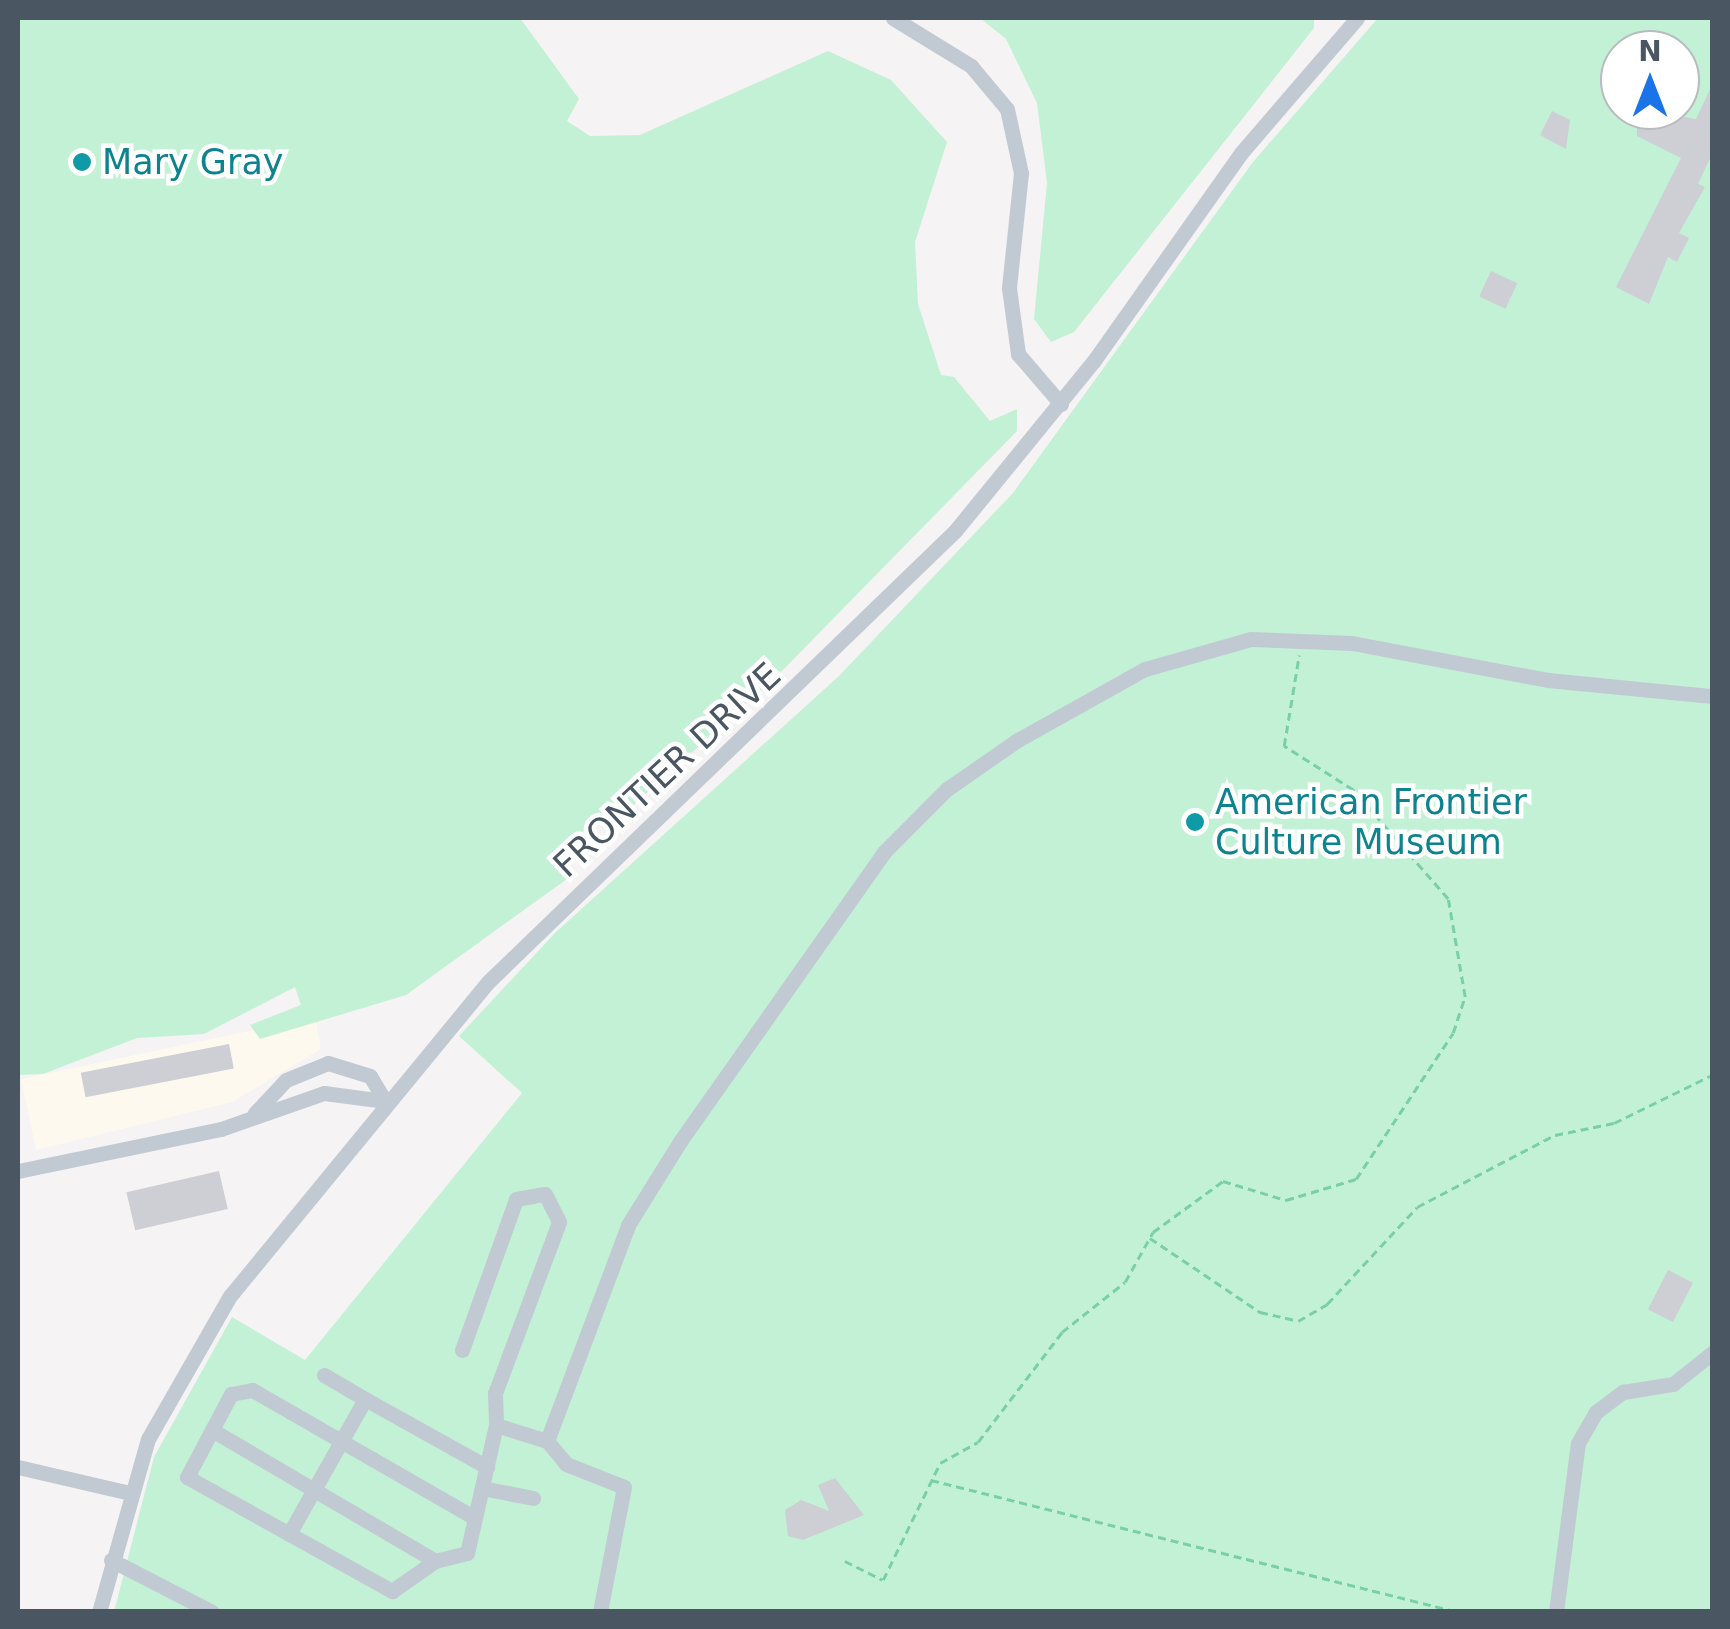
<!DOCTYPE html>
<html>
<head>
<meta charset="utf-8">
<style>
  body { margin:0 }
  #map { position:relative; width:1730px; height:1629px; overflow:hidden; background:#f5f3f3; font-family:"DejaVu Sans",sans-serif }
  div>[style] { position:absolute }
  [style*='--x'] { left:calc(var(--x)*1px); top:calc(var(--y)*1px); width:calc(var(--w)*1px); rotate:calc(var(--a)*1deg) }
  .commercial>* { inset:0; background:#fdf9ef }
  .green>* { inset:0; background:#c3f1d5 }
  .building>* { inset:0; background:#cdcfd5; transform-origin:0 0 }
  .path>* { height:2.5px; margin-top:-1.25px; transform-origin:0; background:repeating-linear-gradient(90deg,#7ad0a6 0 8px,transparent 0 13px) }
  .minor>* { height:15px; margin:-7.5px; padding:0 7.5px; transform-origin:7.5px; border-radius:7.5px; background:#c1cad2 }
  .dots>* { width:28px; height:28px; translate:-50% -50%; box-sizing:border-box; border:5px solid #fff; border-radius:50% }
  span { translate:-50% -50%; white-space:nowrap; text-align:center; line-height:1.15; -webkit-text-stroke:9px #fff; paint-order:stroke }
  .culture-label { font-size:35px; color:#0d838f }
  .left { translate:0 -50%; text-align:left }
  .street-label { font-size:35px; color:#4a5661 }
  .frame { position:absolute; inset:0; border:20px solid #4a5661; pointer-events:none }
  .north { position:absolute; left:1600px; top:30px; width:100px; height:100px; box-sizing:border-box; background:#fff; border:2px solid #b7bbc0; border-radius:50%; rotate:0deg; font-size:28px; font-weight:700; line-height:40px; text-align:center; color:#4a5661 }
  .north::after { content:''; display:block; margin:auto; width:35px; height:45px; background:#1a73e8; clip-path:polygon(50% 0,100% 100%,50% 72%,0 100%) }
</style>
</head>
<body>
<div id="map">
  <div class="commercial">
    <i style="clip-path:polygon(315px 1017px,321px 1049px,232px 1102px,36px 1150px,21px 1079px)"></i>
  </div>
  <div class="green">
    <i style="clip-path:polygon(18px 18px,520px 18px,579px 99px,567px 121px,590px 136px,640px 135px,828px 51px,891px 80px,947px 142px,915px 242px,918px 304px,941px 375px,954px 377px,990px 421px,1017px 409px,1017px 431px,780px 673px,627px 811px,583px 831px,567px 879px,406px 995px,260px 1039px,250px 1025px,301px 1005px,295px 987px,204px 1034px,137px 1038px,43px 1074px,18px 1075px)"></i>
    <i style="clip-path:polygon(980px 18px,1314px 18px,1314px 28px,1074px 332px,1051px 342px,1034px 319px,1047px 183px,1037px 103px,1006px 39px)"></i>
    <i style="clip-path:polygon(evenodd,1378px 18px,1712px 18px,1712px 1611px,114px 1612px,154px 1457px,232px 1317px,305px 1360px,522px 1093px,459px 1036px,556px 932px,839px 676px,1013px 493px,1253px 162px,1378px 18px,1620px 50px,1680px 50px,1680px 110px,1620px 110px,1620px 50px)"></i>
  </div>
  <div class="building">
    <i style="clip-path:polygon(1712px 85px,1712px 154px,1698px 184px,1705px 187px,1679px 233px,1689px 238px,1677px 262px,1668px 257px,1649px 304px,1616px 287px,1681px 158px,1637px 136px,1637px 127px,1645px 110px,1696px 119px)"></i>
    <i style="clip-path:polygon(1552px 111px,1570px 120px,1566px 149px,1540px 135px)"></i>
    <i style="left:1491px;top:271px;width:29px;height:28px;rotate:25deg"></i>
    <i style="left:229px;top:1044px;width:25px;height:151px;rotate:79deg"></i>
    <i style="left:219px;top:1171px;width:39px;height:95px;rotate:77deg"></i>
    <i style="left:1668px;top:1270px;width:28px;height:44px;rotate:27deg"></i>
    <i style="clip-path:polygon(835px 1478px,864px 1515px,803px 1540px,788px 1536px,785px 1510px,801px 1500px,829px 1511px,818px 1485px)"></i>
  </div>
  <div class="path">
    <i style="--x:1150;--y:1238;--w:133;--a:33.9"></i>
    <i style="--x:1260;--y:1312;--w:39;--a:13"></i>
    <i style="--x:1298;--y:1321;--w:34;--a:-30"></i>
    <i style="--x:1327;--y:1304;--w:132;--a:-47.1"></i>
    <i style="--x:1417;--y:1207;--w:156;--a:-27.6"></i>
    <i style="--x:1555;--y:1135;--w:60;--a:-11.5"></i>
    <i style="--x:1614;--y:1123;--w:109;--a:-26.1"></i>
    <i style="--x:931;--y:1480;--w:543;--a:14.06"></i>
    <i style="--x:845;--y:1561;--w:42;--a:26.6"></i>
    <i style="--x:883;--y:1580;--w:130;--a:-64"></i>
    <i style="--x:940;--y:1463;--w:43;--a:-28.9"></i>
    <i style="--x:978;--y:1442;--w:138;--a:-52.6"></i>
    <i style="--x:1062;--y:1332;--w:80;--a:-38.4"></i>
    <i style="--x:1125;--y:1282;--w:57;--a:-60.8"></i>
    <i style="--x:1153;--y:1232;--w:87;--a:-36.1"></i>
    <i style="--x:1223;--y:1181;--w:66;--a:16.8"></i>
    <i style="--x:1286;--y:1200;--w:73;--a:-16.7"></i>
    <i style="--x:1356;--y:1179;--w:175;--a:-56.4"></i>
    <i style="--x:1453;--y:1033;--w:38;--a:-72"></i>
    <i style="--x:1465;--y:997;--w:99;--a:-99.8"></i>
    <i style="--x:1448;--y:899;--w:145;--a:-131.1"></i>
    <i style="--x:1353;--y:790;--w:82;--a:-147.5"></i>
    <i style="--x:1284;--y:746;--w:92;--a:-80.6"></i>
  </div>
  <div class="minor">
    <i style="--x:893;--y:18;--w:92;--a:31.6"></i>
    <i style="--x:971;--y:66;--w:56;--a:50.1"></i>
    <i style="--x:1007;--y:109;--w:66;--a:77.7"></i>
    <i style="--x:1021;--y:173;--w:116;--a:96"></i>
    <i style="--x:1009;--y:288;--w:67;--a:82.2"></i>
    <i style="--x:1018;--y:354;--w:66;--a:49.3"></i>
    <i style="--x:255;--y:1113;--w:45;--a:-46.8"></i>
    <i style="--x:286;--y:1080;--w:45;--a:-22"></i>
    <i style="--x:328;--y:1063;--w:44;--a:17.2"></i>
    <i style="--x:370;--y:1076;--w:29;--a:59"></i>
    <i style="--x:18;--y:1171;--w:207;--a:-11.7"></i>
    <i style="--x:221;--y:1129;--w:109;--a:-19.3"></i>
    <i style="--x:324;--y:1093;--w:62;--a:7.5"></i>
    <i style="--x:462;--y:1350;--w:160;--a:-70.3"></i>
    <i style="--x:516;--y:1199;--w:29;--a:-10"></i>
    <i style="--x:545;--y:1194;--w:31;--a:63"></i>
    <i style="--x:559;--y:1222;--w:183;--a:110.5"></i>
    <i style="--x:495;--y:1393;--w:32;--a:88"></i>
    <i style="--x:324;--y:1375;--w:48;--a:30.3"></i>
    <i style="--x:212;--y:1430;--w:259;--a:30.4"></i>
    <i style="--x:547;--y:1441;--w:231;--a:-69.4"></i>
    <i style="--x:628;--y:1225;--w:100;--a:-58.1"></i>
    <i style="--x:681;--y:1140;--w:352;--a:-54.8"></i>
    <i style="--x:884;--y:852;--w:89;--a:-45"></i>
    <i style="--x:947;--y:789;--w:84;--a:-34.8"></i>
    <i style="--x:1016;--y:741;--w:148;--a:-29.2"></i>
    <i style="--x:1145;--y:669;--w:110;--a:-15.8"></i>
    <i style="--x:1251;--y:639;--w:101;--a:2.3"></i>
    <i style="--x:1352;--y:643;--w:199;--a:10.7"></i>
    <i style="--x:1548;--y:680;--w:165;--a:5.6"></i>
    <i style="--x:18;--y:1467;--w:115;--a:13.1"></i>
    <i style="--x:482;--y:1488;--w:52;--a:11.1"></i>
    <i style="--x:475;--y:1518;--w:257;--a:-150.1"></i>
    <i style="--x:252;--y:1390;--w:21;--a:169"></i>
    <i style="--x:231;--y:1394;--w:94;--a:117.9"></i>
    <i style="--x:187;--y:1477;--w:235;--a:29.1"></i>
    <i style="--x:392;--y:1591;--w:52;--a:-34.9"></i>
    <i style="--x:435;--y:1561;--w:33;--a:-14"></i>
    <i style="--x:467;--y:1553;--w:36;--a:-77"></i>
    <i style="--x:475;--y:1518;--w:95;--a:-77.3"></i>
    <i style="--x:496;--y:1425;--w:53;--a:17.4"></i>
    <i style="--x:547;--y:1441;--w:30;--a:50"></i>
    <i style="--x:566;--y:1464;--w:62;--a:21.6"></i>
    <i style="--x:624;--y:1487;--w:127;--a:100.9"></i>
    <i style="--x:289;--y:1534;--w:155;--a:-60.6"></i>
    <i style="--x:365;--y:1399;--w:140;--a:29.1"></i>
    <i style="--x:111;--y:1560;--w:114;--a:27.2"></i>
    <i style="--x:99;--y:1612;--w:180;--a:-74.2"></i>
    <i style="--x:148;--y:1439;--w:165;--a:-60.2"></i>
    <i style="--x:230;--y:1296;--w:406;--a:-50.6"></i>
    <i style="--x:488;--y:982;--w:649;--a:-44"></i>
    <i style="--x:955;--y:531;--w:218;--a:-50.8"></i>
    <i style="--x:1093;--y:362;--w:256;--a:-54.7"></i>
    <i style="--x:1241;--y:153;--w:178;--a:-49.3"></i>
    <i style="--x:1556;--y:1612;--w:170;--a:-82.6"></i>
    <i style="--x:1578;--y:1443;--w:36;--a:-60"></i>
    <i style="--x:1596;--y:1412;--w:34;--a:-37"></i>
    <i style="--x:1623;--y:1392;--w:51;--a:-9.1"></i>
    <i style="--x:1673;--y:1384;--w:50;--a:-38.5"></i>
  </div>
  <div class="dots">
    <i style="left:82px;top:162px;background:#0f9aa8"></i>
    <i style="left:1195px;top:822px;background:#0f9aa8"></i>
  </div>
  <div class="culture-label">
    <span class="left" style="left:102px;top:162px">Mary Gray</span>
    <span class="left" style="left:1215px;top:822px">American Frontier<br>Culture Museum</span>
  </div>
  <div class="street-label">
    <span style="left:667px;top:770px;rotate:-43deg">FRONTIER DRIVE</span>
  </div>
  <div class="frame"></div>
  <div class="north">N</div>
</div>
</body>
</html>
